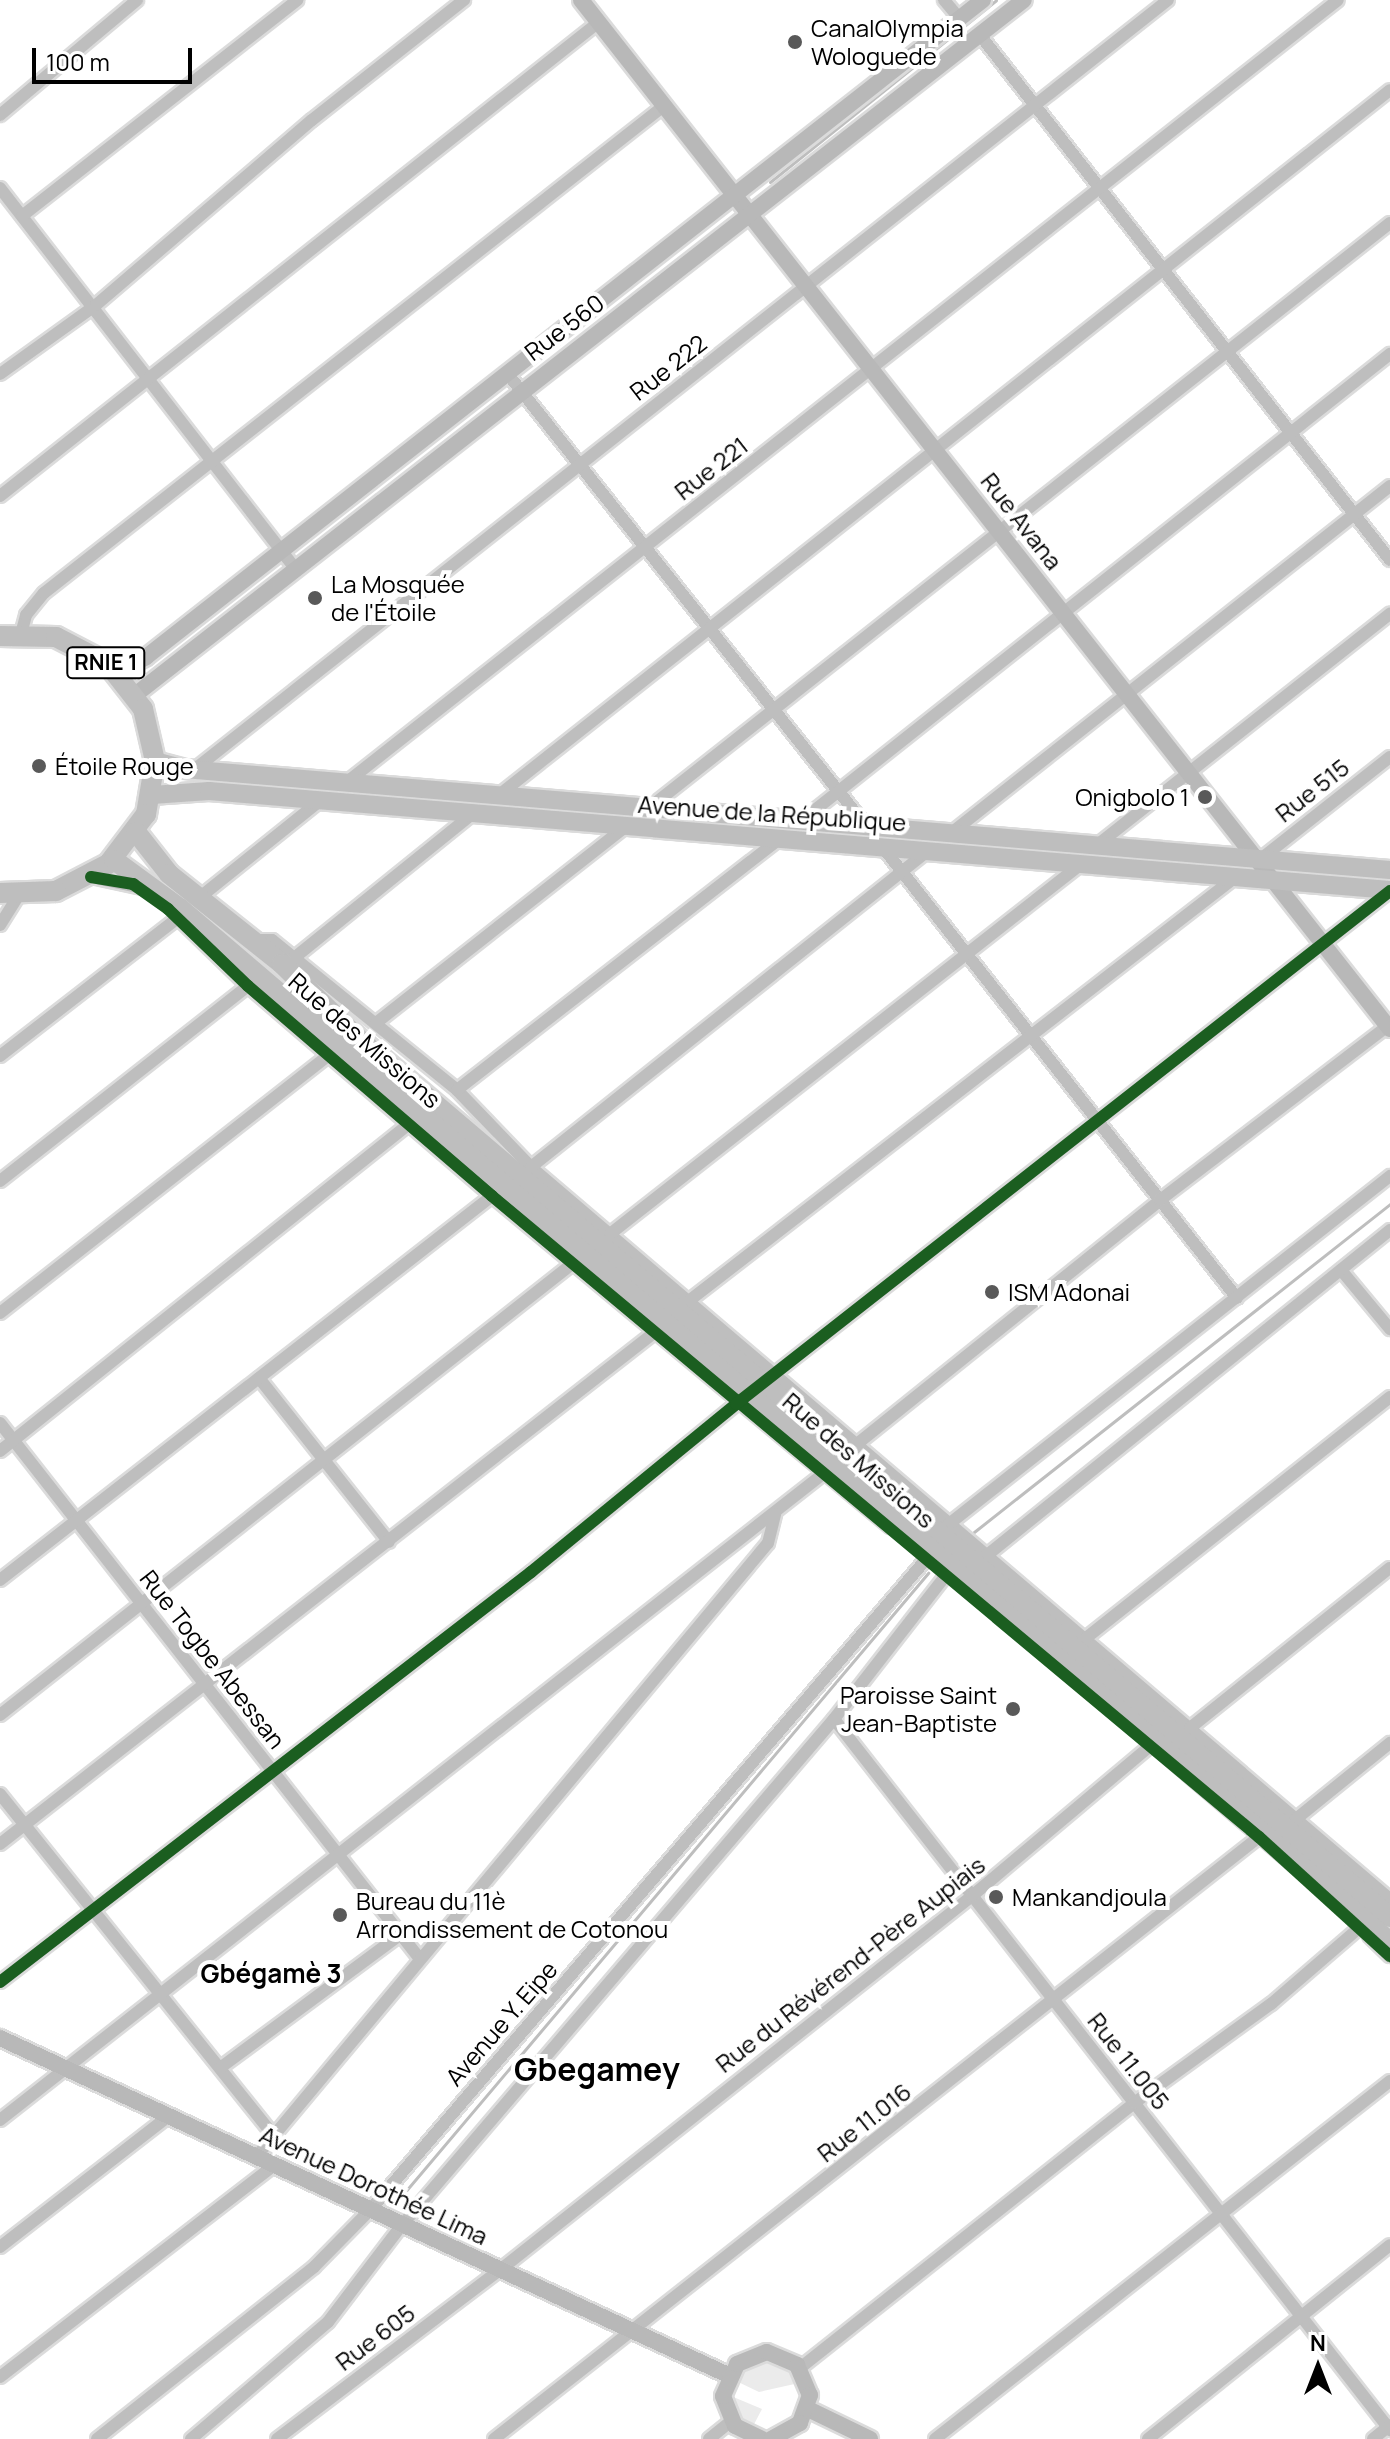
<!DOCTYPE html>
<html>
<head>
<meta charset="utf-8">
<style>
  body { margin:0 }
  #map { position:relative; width:1390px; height:2439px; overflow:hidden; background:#fff; font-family:Manrope,sans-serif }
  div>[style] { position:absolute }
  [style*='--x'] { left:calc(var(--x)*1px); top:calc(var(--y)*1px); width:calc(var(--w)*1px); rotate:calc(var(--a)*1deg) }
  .green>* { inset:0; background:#ebebeb }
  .stream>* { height:3px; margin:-1.5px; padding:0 1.5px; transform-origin:1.5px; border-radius:1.5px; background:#bebebe }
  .roads { filter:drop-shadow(2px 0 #dbdbdb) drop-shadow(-2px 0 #dbdbdb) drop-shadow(0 2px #dbdbdb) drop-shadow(0 -2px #dbdbdb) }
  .minor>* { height:12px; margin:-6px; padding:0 6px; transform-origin:6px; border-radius:6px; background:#bebebe }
  .secondary>* { height:16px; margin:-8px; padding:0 8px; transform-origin:8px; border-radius:8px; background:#b8b8b8 }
  .primary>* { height:18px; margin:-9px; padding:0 9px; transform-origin:9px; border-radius:9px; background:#bebebe }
  .trunk>* { height:20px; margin:-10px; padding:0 10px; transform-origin:10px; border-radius:10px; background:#bebebe }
  .cycleway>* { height:12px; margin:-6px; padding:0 6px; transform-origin:6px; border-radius:6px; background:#1b5e20 }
  .dots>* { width:22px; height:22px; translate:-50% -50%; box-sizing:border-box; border:4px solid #fff; border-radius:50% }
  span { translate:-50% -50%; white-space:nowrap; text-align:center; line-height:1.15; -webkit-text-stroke:8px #fff; paint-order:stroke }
  .shield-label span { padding:2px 6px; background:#fff; border:2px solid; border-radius:6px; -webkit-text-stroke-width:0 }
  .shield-label { font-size:22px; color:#000; font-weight:700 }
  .poi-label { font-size:24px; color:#000 }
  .left { translate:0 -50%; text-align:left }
  .right { translate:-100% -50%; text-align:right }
  .street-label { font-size:24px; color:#000 }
  .neighbourhood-label { font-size:26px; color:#000; font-weight:700 }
  .district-label { font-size:32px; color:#000; font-weight:700 }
  .north { position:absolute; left:1278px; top:2327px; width:80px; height:80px; -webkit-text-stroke:6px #fff; paint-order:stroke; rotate:0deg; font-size:22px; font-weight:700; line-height:32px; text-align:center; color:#000 }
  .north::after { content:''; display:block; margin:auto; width:28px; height:36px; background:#000; clip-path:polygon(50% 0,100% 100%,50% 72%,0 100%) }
  .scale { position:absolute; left:32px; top:48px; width:160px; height:36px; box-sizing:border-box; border:4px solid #000; border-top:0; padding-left:10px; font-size:24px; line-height:28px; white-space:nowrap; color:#000; -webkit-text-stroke:6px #fff; paint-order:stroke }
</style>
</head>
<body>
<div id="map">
  <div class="green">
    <i style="clip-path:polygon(768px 2358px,788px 2366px,799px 2383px,759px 2392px,734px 2380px,739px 2371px)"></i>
    <i style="clip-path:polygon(731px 2396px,762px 2409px,751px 2430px,742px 2424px)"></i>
  </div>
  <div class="stream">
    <i style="--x:770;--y:182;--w:290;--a:-38.8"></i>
    <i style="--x:974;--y:1532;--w:530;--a:-38.25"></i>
    <i style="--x:388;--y:2212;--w:837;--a:-49.8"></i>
  </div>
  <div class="roads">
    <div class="minor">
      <i style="--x:944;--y:0;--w:25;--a:50"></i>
      <i style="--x:980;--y:35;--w:666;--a:52.01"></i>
      <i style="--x:0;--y:115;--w:179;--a:-40"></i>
      <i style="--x:0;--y:188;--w:480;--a:52.2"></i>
      <i style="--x:22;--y:216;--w:350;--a:-38.1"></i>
      <i style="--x:507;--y:373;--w:578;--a:51.6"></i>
      <i style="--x:0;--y:374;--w:118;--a:-35.7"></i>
      <i style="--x:96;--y:305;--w:284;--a:-40.6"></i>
      <i style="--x:312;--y:120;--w:194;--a:-38.3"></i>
      <i style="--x:0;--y:496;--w:764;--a:-38.36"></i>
      <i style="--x:21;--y:634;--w:20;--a:-75"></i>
      <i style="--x:26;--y:615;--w:28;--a:-51"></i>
      <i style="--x:44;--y:593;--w:790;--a:-38.16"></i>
      <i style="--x:195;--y:769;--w:1240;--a:-38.32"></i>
      <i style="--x:347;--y:782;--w:1262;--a:-38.28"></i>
      <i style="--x:499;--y:795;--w:1136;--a:-38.35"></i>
      <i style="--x:649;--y:808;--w:944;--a:-38.29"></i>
      <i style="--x:801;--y:821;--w:752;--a:-38.41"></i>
      <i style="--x:950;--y:834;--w:561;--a:-38.34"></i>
      <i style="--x:881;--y:845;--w:576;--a:51.84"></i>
      <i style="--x:1096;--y:846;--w:375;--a:-38.3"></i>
      <i style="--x:1262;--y:858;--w:163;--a:-38.3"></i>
      <i style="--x:91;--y:877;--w:52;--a:12.2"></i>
      <i style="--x:199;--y:898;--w:156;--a:-38.8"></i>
      <i style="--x:180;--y:920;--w:95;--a:44.1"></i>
      <i style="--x:248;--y:986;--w:322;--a:40.7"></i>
      <i style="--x:492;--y:1196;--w:518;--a:39.75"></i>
      <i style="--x:0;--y:925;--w:36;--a:-58"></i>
      <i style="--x:252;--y:940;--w:20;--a:0"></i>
      <i style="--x:272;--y:940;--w:238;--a:39"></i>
      <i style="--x:457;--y:1090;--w:107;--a:46.1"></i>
      <i style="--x:531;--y:1167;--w:1129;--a:40.44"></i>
      <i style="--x:294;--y:958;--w:231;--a:-38.9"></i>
      <i style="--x:376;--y:1023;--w:317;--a:-38.2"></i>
      <i style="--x:0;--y:1056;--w:225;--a:-37.8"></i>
      <i style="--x:457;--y:1090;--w:409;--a:-37.9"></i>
      <i style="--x:531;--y:1167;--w:509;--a:-38.54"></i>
      <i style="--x:0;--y:1181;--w:315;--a:-38.2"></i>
      <i style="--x:610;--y:1234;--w:598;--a:-38.14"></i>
      <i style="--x:1341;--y:1270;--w:77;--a:50.3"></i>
      <i style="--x:690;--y:1300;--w:692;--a:-37.78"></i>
      <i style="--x:0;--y:1313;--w:418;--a:-38.1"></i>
      <i style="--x:259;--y:1378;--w:209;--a:51.6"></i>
      <i style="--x:0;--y:1423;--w:681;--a:51.92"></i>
      <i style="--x:857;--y:1444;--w:389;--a:-38.8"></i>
      <i style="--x:1160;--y:1200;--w:290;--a:-37.4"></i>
      <i style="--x:0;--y:1451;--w:524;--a:-38.64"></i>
      <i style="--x:949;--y:1524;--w:562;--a:-38.28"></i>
      <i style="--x:986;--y:1556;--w:519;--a:-38.9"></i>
      <i style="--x:0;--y:1580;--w:624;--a:-37.97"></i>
      <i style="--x:1086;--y:1638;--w:388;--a:-38.4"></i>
      <i style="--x:0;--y:1715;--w:728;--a:-38.25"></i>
      <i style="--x:834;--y:1719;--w:903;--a:51.97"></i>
      <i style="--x:1190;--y:1728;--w:256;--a:-38.7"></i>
      <i style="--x:0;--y:1794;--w:441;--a:51.3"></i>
      <i style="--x:1296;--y:1819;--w:121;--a:-39"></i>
      <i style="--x:0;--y:1844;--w:831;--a:-38.01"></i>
      <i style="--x:1369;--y:1936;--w:29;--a:44"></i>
      <i style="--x:0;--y:1982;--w:671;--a:-37.67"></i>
      <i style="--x:531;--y:1572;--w:265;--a:-39.3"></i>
      <i style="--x:736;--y:1404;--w:831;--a:-38.11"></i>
      <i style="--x:220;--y:2068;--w:225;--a:-36.5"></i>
      <i style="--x:0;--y:2120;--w:1046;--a:-38.13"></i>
      <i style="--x:256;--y:2157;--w:799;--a:-50.18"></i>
      <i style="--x:768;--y:1543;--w:30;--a:-76"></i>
      <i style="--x:0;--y:2247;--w:214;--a:-37.8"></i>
      <i style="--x:800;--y:2368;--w:426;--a:-38.4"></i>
      <i style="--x:1134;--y:2103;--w:169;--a:-35.9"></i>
      <i style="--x:1271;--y:2004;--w:116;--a:-40.8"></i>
      <i style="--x:0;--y:2377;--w:346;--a:-37.7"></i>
      <i style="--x:97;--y:2439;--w:277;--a:-38.4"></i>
      <i style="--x:314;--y:2267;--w:81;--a:-45.5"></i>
      <i style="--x:371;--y:2209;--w:858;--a:-49.49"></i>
      <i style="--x:191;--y:2439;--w:180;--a:-40.5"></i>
      <i style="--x:328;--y:2322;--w:122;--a:-52.7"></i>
      <i style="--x:402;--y:2225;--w:665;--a:-49.51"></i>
      <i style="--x:834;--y:1719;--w:184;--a:-52.1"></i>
      <i style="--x:277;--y:2439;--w:280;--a:-37.2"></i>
      <i style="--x:500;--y:2270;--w:602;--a:-38.39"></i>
      <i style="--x:972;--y:1896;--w:230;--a:-40.1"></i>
      <i style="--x:494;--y:2439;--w:973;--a:-38.2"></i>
      <i style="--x:709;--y:2439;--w:28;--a:-39"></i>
      <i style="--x:935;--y:2439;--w:579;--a:-38.2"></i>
      <i style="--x:1148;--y:2439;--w:310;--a:-38.7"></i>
      <i style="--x:1373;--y:2439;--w:22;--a:-39"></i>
    </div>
    <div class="secondary">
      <i style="--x:581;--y:0;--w:1309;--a:51.83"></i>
      <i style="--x:117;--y:672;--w:33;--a:-27"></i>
      <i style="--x:146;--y:657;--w:1064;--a:-38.13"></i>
      <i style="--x:135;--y:695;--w:1128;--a:-38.02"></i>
      <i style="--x:0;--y:2038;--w:802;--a:24.84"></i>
      <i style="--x:808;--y:2409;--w:69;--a:25.8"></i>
      <i style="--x:762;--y:2439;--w:30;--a:-154"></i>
      <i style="--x:735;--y:2426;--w:32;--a:-112"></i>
      <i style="--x:723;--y:2396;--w:35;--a:-66"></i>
      <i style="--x:737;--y:2364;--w:32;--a:-22"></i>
      <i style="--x:767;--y:2352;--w:33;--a:23"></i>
      <i style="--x:797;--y:2365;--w:33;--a:67"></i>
      <i style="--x:810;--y:2395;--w:30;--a:110"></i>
      <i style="--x:800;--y:2423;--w:33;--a:151"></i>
    </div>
    <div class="primary">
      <i style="--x:155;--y:761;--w:30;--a:15"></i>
      <i style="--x:184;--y:769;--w:1210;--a:4.79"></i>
      <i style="--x:152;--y:795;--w:57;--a:-4"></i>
      <i style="--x:209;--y:791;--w:1185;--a:4.79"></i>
    </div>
    <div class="trunk">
      <i style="--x:0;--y:636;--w:56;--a:1"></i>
      <i style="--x:56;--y:637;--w:59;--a:27.4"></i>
      <i style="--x:108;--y:664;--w:57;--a:52.1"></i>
      <i style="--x:143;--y:709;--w:53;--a:77"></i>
      <i style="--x:155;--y:761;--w:54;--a:99.6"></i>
      <i style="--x:146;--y:814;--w:63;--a:127.2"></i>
      <i style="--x:108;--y:864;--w:59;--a:152.6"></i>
      <i style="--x:56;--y:891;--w:56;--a:178"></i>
      <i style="--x:136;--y:832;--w:53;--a:51.8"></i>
      <i style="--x:169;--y:874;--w:144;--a:38.5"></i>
      <i style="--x:282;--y:964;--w:109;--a:44.3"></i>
      <i style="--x:360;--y:1040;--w:1353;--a:40.41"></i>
      <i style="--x:114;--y:860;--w:83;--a:36.2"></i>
      <i style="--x:181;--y:909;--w:1590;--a:40.51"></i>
    </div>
  </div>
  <div class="cycleway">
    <i style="--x:91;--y:877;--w:43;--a:9.5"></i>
    <i style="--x:133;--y:884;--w:43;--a:35.5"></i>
    <i style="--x:168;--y:909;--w:111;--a:43.9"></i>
    <i style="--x:248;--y:986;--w:322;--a:40.7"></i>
    <i style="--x:492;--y:1196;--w:1000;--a:39.89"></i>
    <i style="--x:1259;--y:1837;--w:177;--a:42.3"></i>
    <i style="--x:0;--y:1982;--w:671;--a:-37.67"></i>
    <i style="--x:531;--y:1572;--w:265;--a:-39.3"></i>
    <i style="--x:736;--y:1404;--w:831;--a:-38.11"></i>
  </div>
  <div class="dots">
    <i style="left:795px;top:42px;background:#595959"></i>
    <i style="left:315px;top:598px;background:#595959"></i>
    <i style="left:39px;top:766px;background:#595959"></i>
    <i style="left:1205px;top:797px;background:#595959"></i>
    <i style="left:992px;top:1292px;background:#595959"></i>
    <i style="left:1013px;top:1709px;background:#595959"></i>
    <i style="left:996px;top:1897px;background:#595959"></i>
    <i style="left:340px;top:1915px;background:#595959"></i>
  </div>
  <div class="shield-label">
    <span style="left:106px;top:663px">RNIE 1</span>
  </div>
  <div class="poi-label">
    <span class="left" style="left:811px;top:42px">CanalOlympia<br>Wologuede</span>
    <span class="left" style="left:331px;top:598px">La Mosquée<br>de l'Étoile</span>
    <span class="left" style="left:55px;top:766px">Étoile Rouge</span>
    <span class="right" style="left:1189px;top:797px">Onigbolo 1</span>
    <span class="left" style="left:1008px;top:1292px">ISM Adonai</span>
    <span class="right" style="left:997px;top:1709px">Paroisse Saint<br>Jean-Baptiste</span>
    <span class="left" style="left:1012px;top:1897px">Mankandjoula</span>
    <span class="left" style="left:356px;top:1915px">Bureau du 11è<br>Arrondissement de Cotonou</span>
  </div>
  <div class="street-label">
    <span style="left:564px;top:327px;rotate:-37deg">Rue 560</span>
    <span style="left:668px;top:367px;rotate:-38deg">Rue 222</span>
    <span style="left:711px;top:468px;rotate:-38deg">Rue 221</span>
    <span style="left:1022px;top:521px;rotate:52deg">Rue Avana</span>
    <span style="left:1312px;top:790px;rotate:-38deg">Rue 515</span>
    <span style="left:772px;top:813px;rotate:4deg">Avenue de la République</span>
    <span style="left:365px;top:1040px;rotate:41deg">Rue des Missions</span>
    <span style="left:859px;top:1460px;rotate:41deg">Rue des Missions</span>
    <span style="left:213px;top:1659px;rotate:52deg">Rue Togbe Abessan</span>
    <span style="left:850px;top:1964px;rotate:-38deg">Rue du Révérend-Père Aupiais</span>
    <span style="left:501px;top:2023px;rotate:-49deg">Avenue Y. Eipe</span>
    <span style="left:1129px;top:2061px;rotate:52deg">Rue 11.005</span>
    <span style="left:864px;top:2122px;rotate:-38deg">Rue 11.016</span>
    <span style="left:374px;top:2185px;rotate:25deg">Avenue Dorothée Lima</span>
    <span style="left:375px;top:2337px;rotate:-37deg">Rue 605</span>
  </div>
  <div class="neighbourhood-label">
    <span style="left:271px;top:1974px">Gbégamè 3</span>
  </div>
  <div class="district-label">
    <span style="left:597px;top:2069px">Gbegamey</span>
  </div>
  <div class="north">N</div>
  <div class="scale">100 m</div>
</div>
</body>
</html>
